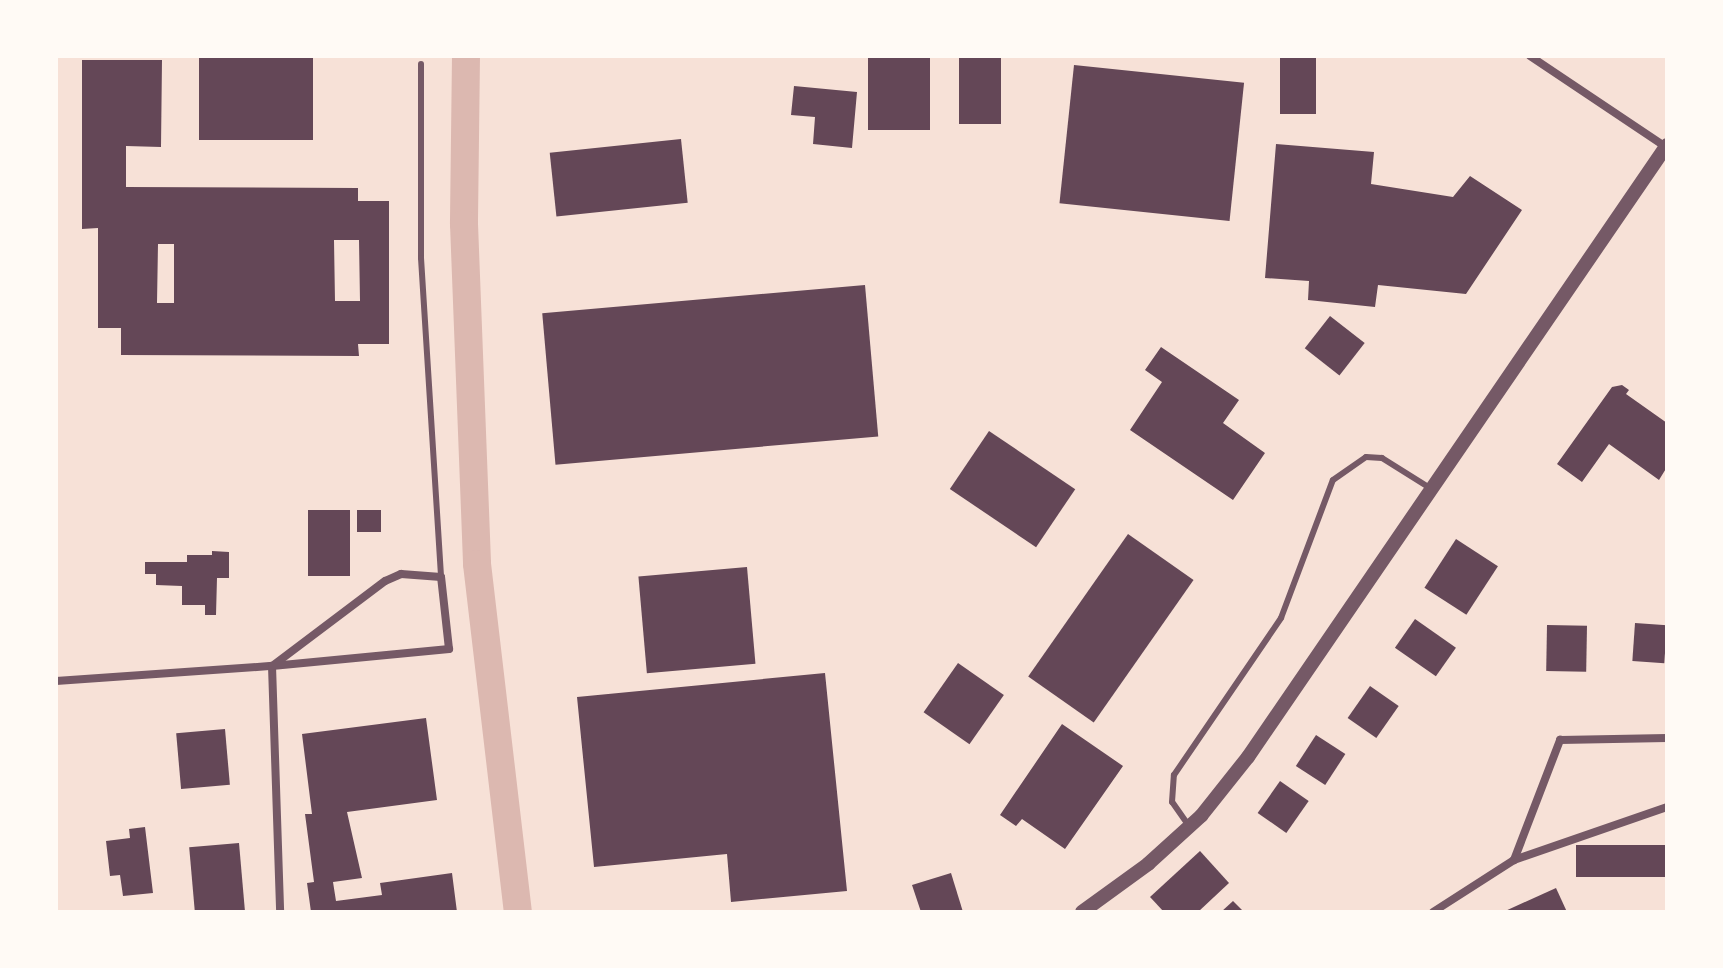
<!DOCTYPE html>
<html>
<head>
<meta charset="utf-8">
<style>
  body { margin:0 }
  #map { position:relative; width:1723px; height:968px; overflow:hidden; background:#f7e1d7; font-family:Roboto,sans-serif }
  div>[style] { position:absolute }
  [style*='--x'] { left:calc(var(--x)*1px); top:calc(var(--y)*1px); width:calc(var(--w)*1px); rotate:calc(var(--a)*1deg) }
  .canal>* { height:28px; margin:-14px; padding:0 14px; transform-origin:14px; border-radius:14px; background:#dcb8b0 }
  .building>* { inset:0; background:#644757; transform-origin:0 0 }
  .service>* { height:6px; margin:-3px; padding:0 3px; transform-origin:3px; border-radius:3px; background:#755966 }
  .minor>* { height:8px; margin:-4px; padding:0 4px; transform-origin:4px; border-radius:4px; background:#755966 }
  .tertiary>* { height:14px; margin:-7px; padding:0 7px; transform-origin:7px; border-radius:7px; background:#755966 }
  span { translate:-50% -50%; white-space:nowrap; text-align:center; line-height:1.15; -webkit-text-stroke:6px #fffaf5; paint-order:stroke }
  .frame { position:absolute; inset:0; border:58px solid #fffaf5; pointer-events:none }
</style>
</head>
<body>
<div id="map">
  <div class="canal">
    <i style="--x:466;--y:56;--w:168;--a:90.7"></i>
    <i style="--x:464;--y:224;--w:340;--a:87.8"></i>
    <i style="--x:477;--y:564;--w:350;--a:83.3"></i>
  </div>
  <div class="building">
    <i style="left:199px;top:56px;width:114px;height:84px"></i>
    <i style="left:868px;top:56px;width:62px;height:74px"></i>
    <i style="left:959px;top:56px;width:42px;height:68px"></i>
    <i style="left:1280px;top:56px;width:36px;height:58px"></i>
    <i style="clip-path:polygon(evenodd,82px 60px,162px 60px,161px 147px,126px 146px,126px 187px,358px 188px,358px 201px,389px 201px,389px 344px,358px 344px,359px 356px,121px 355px,121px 328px,98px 328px,98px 228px,82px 229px,82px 60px,334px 240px,359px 240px,360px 301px,335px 301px,334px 240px,82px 60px,158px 244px,174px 244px,174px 303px,157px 303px,158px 244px)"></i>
    <i style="left:1074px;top:65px;width:171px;height:139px;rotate:6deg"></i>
    <i style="clip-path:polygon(794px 86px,857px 92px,852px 148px,813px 144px,815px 117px,791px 115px)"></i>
    <i style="left:681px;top:139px;width:64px;height:132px;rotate:84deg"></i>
    <i style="clip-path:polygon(1276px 144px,1374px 152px,1371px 184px,1453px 197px,1470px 176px,1522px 210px,1466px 294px,1378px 285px,1375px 307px,1308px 300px,1309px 281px,1265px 278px)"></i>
    <i style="left:865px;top:285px;width:152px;height:324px;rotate:85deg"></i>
    <i style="left:1330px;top:316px;width:44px;height:41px;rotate:38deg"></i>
    <i style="clip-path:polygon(1161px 347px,1239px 400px,1223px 423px,1265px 453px,1233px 500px,1130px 430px,1162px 382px,1145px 370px)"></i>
    <i style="clip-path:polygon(1622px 385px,1629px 390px,1626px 394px,1667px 423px,1667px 467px,1659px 480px,1609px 444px,1582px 482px,1557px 464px,1612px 387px)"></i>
    <i style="left:989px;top:431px;width:104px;height:70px;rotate:34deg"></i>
    <i style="left:308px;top:510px;width:42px;height:66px"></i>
    <i style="left:357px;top:510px;width:24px;height:22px"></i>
    <i style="left:1128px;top:534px;width:80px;height:174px;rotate:35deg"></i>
    <i style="left:1456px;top:539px;width:50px;height:58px;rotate:33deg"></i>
    <i style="clip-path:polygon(212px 551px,229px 552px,229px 578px,217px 578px,216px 615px,205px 615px,205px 605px,182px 605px,182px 586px,156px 585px,156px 574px,145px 574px,145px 562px,187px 562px,187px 555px,212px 555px)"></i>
    <i style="left:747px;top:567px;width:97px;height:109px;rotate:85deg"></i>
    <i style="left:1415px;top:619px;width:50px;height:35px;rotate:35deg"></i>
    <i style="left:1635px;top:623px;width:32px;height:38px;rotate:4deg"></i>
    <i style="left:1547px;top:625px;width:40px;height:46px;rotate:1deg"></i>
    <i style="left:958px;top:663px;width:56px;height:60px;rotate:35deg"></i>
    <i style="clip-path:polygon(825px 673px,847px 891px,731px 902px,727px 854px,594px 867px,577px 697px)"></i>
    <i style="left:1370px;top:686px;width:35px;height:39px;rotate:35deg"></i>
    <i style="clip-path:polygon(426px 718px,437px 800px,347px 812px,362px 878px,333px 882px,336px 901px,382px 895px,380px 883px,452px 873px,457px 912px,311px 912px,307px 883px,314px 882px,305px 814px,312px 814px,302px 734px)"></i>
    <i style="clip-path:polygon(1062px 724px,1123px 766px,1065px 849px,1022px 819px,1016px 826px,1000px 815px)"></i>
    <i style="left:225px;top:729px;width:56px;height:49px;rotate:85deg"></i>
    <i style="left:1316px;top:735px;width:35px;height:37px;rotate:33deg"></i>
    <i style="left:1280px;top:781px;width:35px;height:39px;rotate:35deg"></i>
    <i style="clip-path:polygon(145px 827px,153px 893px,123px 896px,120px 875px,110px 876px,106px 841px,130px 838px,129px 829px)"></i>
    <i style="left:239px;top:843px;width:69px;height:50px;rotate:85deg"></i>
    <i style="left:1667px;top:845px;width:32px;height:91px;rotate:90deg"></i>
    <i style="clip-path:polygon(1200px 851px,1229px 883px,1198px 912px,1164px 912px,1150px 897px)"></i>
    <i style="clip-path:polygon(951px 873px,963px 912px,921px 912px,912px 885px)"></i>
    <i style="clip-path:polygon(1556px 888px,1567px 912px,1503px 912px)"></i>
    <i style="clip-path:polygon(1233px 901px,1244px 912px,1221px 912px)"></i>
  </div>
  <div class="service">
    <i style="--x:421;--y:64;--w:194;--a:90"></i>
    <i style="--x:421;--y:258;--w:320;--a:86.4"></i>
    <i style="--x:1189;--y:826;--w:29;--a:-125"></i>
    <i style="--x:1172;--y:802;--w:27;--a:-86"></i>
    <i style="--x:1174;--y:775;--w:190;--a:-55.7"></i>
    <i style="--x:1281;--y:618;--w:147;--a:-69.4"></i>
    <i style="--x:1333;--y:480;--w:40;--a:-34.9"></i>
    <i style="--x:1366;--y:457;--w:16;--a:4"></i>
    <i style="--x:1382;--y:458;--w:57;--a:32"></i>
  </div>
  <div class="minor">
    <i style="--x:1530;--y:56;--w:164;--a:33.8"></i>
    <i style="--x:272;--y:666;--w:246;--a:88.1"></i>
    <i style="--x:56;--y:681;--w:217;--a:-4"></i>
    <i style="--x:272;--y:666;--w:178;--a:-5.5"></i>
    <i style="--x:449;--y:649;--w:72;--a:-96.3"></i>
    <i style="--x:441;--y:577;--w:40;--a:-175.7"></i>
    <i style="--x:401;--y:574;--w:17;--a:156"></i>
    <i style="--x:385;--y:581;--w:141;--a:143"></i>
    <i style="--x:1514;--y:860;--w:129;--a:-69"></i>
    <i style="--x:1560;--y:740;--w:107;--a:-1.1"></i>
    <i style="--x:1433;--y:912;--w:96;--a:-32.7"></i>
    <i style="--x:1514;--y:860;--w:162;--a:-19.1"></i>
  </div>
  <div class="tertiary">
    <i style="--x:1082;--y:912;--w:82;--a:-36"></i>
    <i style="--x:1148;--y:864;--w:72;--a:-42.2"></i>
    <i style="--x:1201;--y:816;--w:75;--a:-51.5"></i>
    <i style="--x:1248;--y:757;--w:742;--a:-55.6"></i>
  </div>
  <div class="frame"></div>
</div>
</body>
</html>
